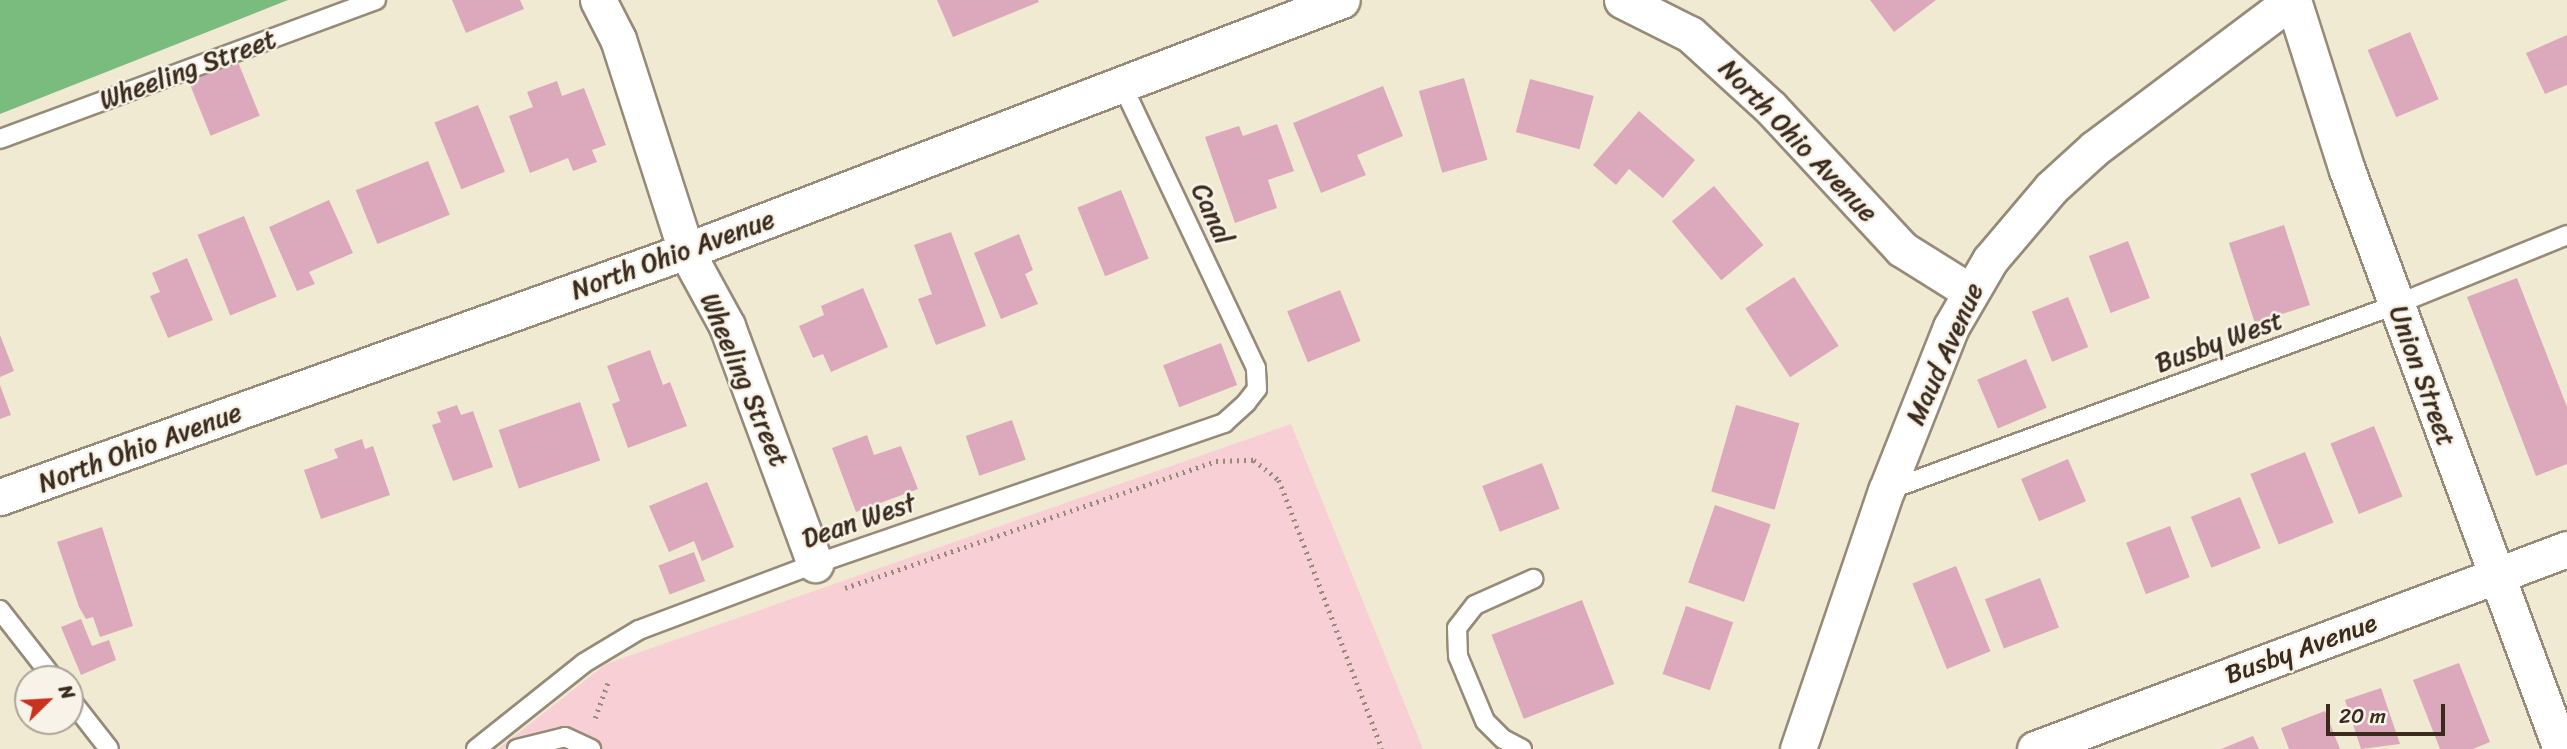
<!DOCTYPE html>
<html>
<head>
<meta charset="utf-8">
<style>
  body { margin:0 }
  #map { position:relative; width:2567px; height:749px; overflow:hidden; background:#f0ead2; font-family:Sriracha,sans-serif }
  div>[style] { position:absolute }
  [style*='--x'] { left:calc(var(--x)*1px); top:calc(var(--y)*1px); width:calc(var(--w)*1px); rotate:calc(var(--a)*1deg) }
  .built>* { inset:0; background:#f7cfd4 }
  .forest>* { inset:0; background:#7abc7e }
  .building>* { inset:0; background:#dca9bc; transform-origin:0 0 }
  .path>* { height:4.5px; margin-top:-2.25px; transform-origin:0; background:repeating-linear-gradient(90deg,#968a78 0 2px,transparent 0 7px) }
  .roads { filter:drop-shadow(2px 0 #968a78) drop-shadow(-2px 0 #968a78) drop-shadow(0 2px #968a78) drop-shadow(0 -2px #968a78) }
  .service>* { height:18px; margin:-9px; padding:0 9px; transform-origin:9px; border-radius:9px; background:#fff }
  .minor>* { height:35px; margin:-17.5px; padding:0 17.5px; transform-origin:17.5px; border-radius:17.5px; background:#fff }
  span { translate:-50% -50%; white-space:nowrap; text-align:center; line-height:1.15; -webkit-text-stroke:5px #f7f3e8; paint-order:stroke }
  .street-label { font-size:26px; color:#3b2a1e }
  .north { position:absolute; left:14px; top:665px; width:70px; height:70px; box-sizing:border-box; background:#f7f3e8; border:2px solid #aca397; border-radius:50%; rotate:66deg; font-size:19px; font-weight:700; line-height:28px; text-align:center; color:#3b2a1e }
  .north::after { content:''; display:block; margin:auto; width:24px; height:32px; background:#c8321e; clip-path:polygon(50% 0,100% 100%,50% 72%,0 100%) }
  .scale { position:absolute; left:2326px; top:704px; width:119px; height:32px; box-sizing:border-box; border:4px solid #3b2a1e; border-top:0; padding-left:9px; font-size:21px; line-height:24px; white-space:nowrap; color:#3b2a1e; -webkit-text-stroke:5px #f7f3e8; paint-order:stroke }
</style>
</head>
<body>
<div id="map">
  <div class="built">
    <i style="clip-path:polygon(1291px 424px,1423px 749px,498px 749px,606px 664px)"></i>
  </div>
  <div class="forest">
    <i style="clip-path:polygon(0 0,288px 0,0 114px)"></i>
  </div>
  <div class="building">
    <i style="clip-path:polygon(452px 0,520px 0,524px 9px,466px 33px)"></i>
    <i style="clip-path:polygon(937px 0,1038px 0,1039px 2px,953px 37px)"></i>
    <i style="clip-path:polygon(1870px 0,1936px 0,1894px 32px)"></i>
    <i style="left:2410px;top:32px;width:73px;height:46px;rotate:67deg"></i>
    <i style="clip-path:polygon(2567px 35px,2567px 85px,2545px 94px,2526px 53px)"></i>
    <i style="left:238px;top:62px;width:58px;height:53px;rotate:68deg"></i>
    <i style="left:1464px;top:78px;width:85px;height:47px;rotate:74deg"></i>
    <i style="left:1530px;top:79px;width:66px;height:55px;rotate:15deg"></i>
    <i style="clip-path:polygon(557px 81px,562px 96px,584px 88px,606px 145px,592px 150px,597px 162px,573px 171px,568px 158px,530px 173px,509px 116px,533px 107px,527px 92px)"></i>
    <i style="clip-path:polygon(1383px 86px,1403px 136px,1357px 155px,1366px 175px,1321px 193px,1293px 123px)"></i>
    <i style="left:478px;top:105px;width:72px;height:47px;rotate:68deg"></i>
    <i style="clip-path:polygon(1639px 111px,1695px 160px,1663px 198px,1629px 169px,1616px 185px,1593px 165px)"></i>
    <i style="clip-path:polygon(1277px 124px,1294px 171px,1268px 180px,1277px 208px,1235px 223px,1205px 137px,1239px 126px,1243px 136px)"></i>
    <i style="left:428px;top:161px;width:58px;height:78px;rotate:68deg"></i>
    <i style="left:1714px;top:186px;width:77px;height:55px;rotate:50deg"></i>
    <i style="left:1121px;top:190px;width:74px;height:47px;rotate:68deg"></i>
    <i style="clip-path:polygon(329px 200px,353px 253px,309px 272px,315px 284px,297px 291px,269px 227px)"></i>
    <i style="left:244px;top:216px;width:87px;height:50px;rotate:68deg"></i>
    <i style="left:2284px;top:225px;width:84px;height:58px;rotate:72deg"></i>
    <i style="clip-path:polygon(951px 232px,986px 326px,936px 345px,918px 299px,932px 294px,914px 245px)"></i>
    <i style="clip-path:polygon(1019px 234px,1033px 270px,1025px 274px,1038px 304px,1001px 319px,974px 253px)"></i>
    <i style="left:2128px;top:241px;width:61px;height:42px;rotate:69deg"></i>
    <i style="clip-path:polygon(187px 258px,213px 320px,168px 338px,150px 296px,160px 292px,152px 273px)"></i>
    <i style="left:1794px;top:277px;width:82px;height:58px;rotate:57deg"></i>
    <i style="clip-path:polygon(2517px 278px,2567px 407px,2567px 464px,2536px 476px,2467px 297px)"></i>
    <i style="clip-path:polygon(863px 288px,888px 347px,831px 372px,823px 354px,813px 358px,799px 326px,824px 315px,821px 306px)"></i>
    <i style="left:1340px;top:290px;width:55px;height:57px;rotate:68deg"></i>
    <i style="left:2068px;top:297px;width:54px;height:39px;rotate:68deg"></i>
    <i style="clip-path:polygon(0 335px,14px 371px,0 377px)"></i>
    <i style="left:1221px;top:343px;width:45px;height:62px;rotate:69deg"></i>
    <i style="clip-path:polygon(650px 350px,663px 385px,670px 382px,687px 426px,628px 448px,612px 404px,620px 401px,607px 366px)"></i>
    <i style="left:2026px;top:359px;width:53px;height:53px;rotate:67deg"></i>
    <i style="clip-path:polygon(0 385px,11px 415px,0 419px)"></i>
    <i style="left:580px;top:402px;width:62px;height:86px;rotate:71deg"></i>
    <i style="clip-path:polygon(457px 405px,461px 415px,473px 411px,493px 467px,453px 481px,432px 425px,441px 422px,437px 412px)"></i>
    <i style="left:1736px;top:405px;width:66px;height:90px;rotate:16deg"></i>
    <i style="left:1012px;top:420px;width:42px;height:49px;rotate:71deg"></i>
    <i style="left:2374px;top:426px;width:76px;height:47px;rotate:68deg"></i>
    <i style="clip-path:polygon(867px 435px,874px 455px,901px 446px,918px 489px,856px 512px,832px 448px)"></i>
    <i style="clip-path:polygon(362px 439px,365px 449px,373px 446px,390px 495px,321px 519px,304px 470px,338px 458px,334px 449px)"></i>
    <i style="left:2305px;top:452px;width:76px;height:59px;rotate:68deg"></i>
    <i style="left:2068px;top:459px;width:46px;height:51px;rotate:67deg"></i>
    <i style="left:1542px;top:463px;width:49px;height:64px;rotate:69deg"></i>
    <i style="clip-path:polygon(707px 482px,734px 547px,702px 561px,694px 541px,669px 552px,649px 506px)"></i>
    <i style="left:2240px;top:497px;width:55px;height:53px;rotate:68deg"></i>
    <i style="left:1715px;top:505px;width:59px;height:82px;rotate:19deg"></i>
    <i style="left:2170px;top:526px;width:55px;height:47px;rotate:69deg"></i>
    <i style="clip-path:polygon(102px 527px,133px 626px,100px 637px,93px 617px,86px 619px,79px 607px,57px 542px)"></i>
    <i style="left:694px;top:552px;width:31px;height:38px;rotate:69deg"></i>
    <i style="left:1956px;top:566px;width:92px;height:47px;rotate:68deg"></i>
    <i style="left:2040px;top:578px;width:53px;height:59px;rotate:69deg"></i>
    <i style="left:1582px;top:600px;width:90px;height:97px;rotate:69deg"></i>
    <i style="left:1686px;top:606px;width:50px;height:72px;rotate:19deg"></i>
    <i style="clip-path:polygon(81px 619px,92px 646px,109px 640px,116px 660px,81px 675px,61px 627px)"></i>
    <i style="clip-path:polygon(2459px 663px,2490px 742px,2473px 749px,2440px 749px,2413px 680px)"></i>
    <i style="clip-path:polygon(2381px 688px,2400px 744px,2361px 749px,2345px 700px)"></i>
    <i style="clip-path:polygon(2325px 711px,2340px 749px,2289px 749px,2281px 728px)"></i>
    <i style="clip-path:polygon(2253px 736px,2259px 749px,2221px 749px)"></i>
  </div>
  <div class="path">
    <i style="--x:845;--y:588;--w:392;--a:-18.9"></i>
    <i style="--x:1216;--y:461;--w:38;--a:-2"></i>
    <i style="--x:1254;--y:460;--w:32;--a:39"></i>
    <i style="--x:1279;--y:480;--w:288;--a:69"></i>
    <i style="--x:595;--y:718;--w:37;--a:-70"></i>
  </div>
  <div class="roads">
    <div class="service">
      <i style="--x:0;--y:139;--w:401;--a:-20.3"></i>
      <i style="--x:1886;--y:491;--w:542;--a:-20.07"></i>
      <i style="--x:2395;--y:305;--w:186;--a:-22.1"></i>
      <i style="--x:0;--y:610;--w:88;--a:52"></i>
      <i style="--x:70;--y:699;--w:63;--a:52"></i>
      <i style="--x:476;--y:749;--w:138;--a:-38.5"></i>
      <i style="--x:584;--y:663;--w:64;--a:-31"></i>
      <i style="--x:639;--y:630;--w:188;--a:-20.6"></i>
      <i style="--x:815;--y:564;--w:433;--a:-19"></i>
      <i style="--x:1224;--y:423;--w:30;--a:-42"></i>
      <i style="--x:1246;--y:403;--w:18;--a:-52"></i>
      <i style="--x:1257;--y:389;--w:21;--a:-93"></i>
      <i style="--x:1256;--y:368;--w:314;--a:-115.3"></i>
      <i style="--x:517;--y:749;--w:49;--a:-14"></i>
      <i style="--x:565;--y:737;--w:29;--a:25"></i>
      <i style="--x:1522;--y:749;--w:21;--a:-152"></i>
      <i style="--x:1503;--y:739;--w:25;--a:-135"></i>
      <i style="--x:1485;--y:721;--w:70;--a:-112.6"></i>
      <i style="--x:1458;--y:656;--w:28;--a:-92"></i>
      <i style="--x:1457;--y:628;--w:29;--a:-52"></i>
      <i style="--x:1475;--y:605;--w:64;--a:-24.1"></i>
    </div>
    <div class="minor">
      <i style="--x:598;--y:0;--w:44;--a:62.9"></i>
      <i style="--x:618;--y:39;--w:223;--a:72.2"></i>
      <i style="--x:686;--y:251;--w:85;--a:61.3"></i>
      <i style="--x:727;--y:326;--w:254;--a:69.7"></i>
      <i style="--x:1622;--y:0;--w:76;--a:26.6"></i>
      <i style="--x:1690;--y:34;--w:110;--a:42.4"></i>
      <i style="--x:1771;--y:108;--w:192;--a:47.1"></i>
      <i style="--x:1902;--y:249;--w:79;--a:32.1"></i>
      <i style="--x:2293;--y:0;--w:178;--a:72.4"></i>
      <i style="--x:2347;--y:170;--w:617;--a:69.72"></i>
      <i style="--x:0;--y:497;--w:729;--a:-19.73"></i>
      <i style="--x:686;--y:251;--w:702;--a:-20.94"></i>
      <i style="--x:1798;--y:749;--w:273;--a:-71.2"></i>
      <i style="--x:1886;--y:491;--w:176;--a:-68.4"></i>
      <i style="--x:1951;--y:327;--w:78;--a:-59.8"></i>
      <i style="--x:1990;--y:260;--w:94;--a:-49.7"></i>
      <i style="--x:2051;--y:188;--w:59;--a:-42.3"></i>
      <i style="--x:2095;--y:148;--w:246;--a:-36.9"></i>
      <i style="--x:2035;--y:749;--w:568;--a:-20.6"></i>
    </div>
  </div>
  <div class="street-label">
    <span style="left:188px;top:70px;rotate:-20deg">Wheeling Street</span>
    <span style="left:1798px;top:141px;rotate:46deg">North Ohio Avenue</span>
    <span style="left:1212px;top:214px;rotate:65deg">Canal</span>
    <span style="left:673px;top:255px;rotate:-20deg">North Ohio Avenue</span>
    <span style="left:2219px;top:342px;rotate:-20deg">Busby West</span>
    <span style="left:1945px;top:354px;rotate:-66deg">Maud Avenue</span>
    <span style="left:2422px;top:376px;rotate:70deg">Union Street</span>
    <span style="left:744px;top:380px;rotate:67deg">Wheeling Street</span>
    <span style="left:140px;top:448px;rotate:-20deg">North Ohio Avenue</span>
    <span style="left:859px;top:521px;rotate:-19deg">Dean West</span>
    <span style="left:2301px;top:649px;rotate:-20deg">Busby Avenue</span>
  </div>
  <div class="north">N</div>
  <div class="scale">20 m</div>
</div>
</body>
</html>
